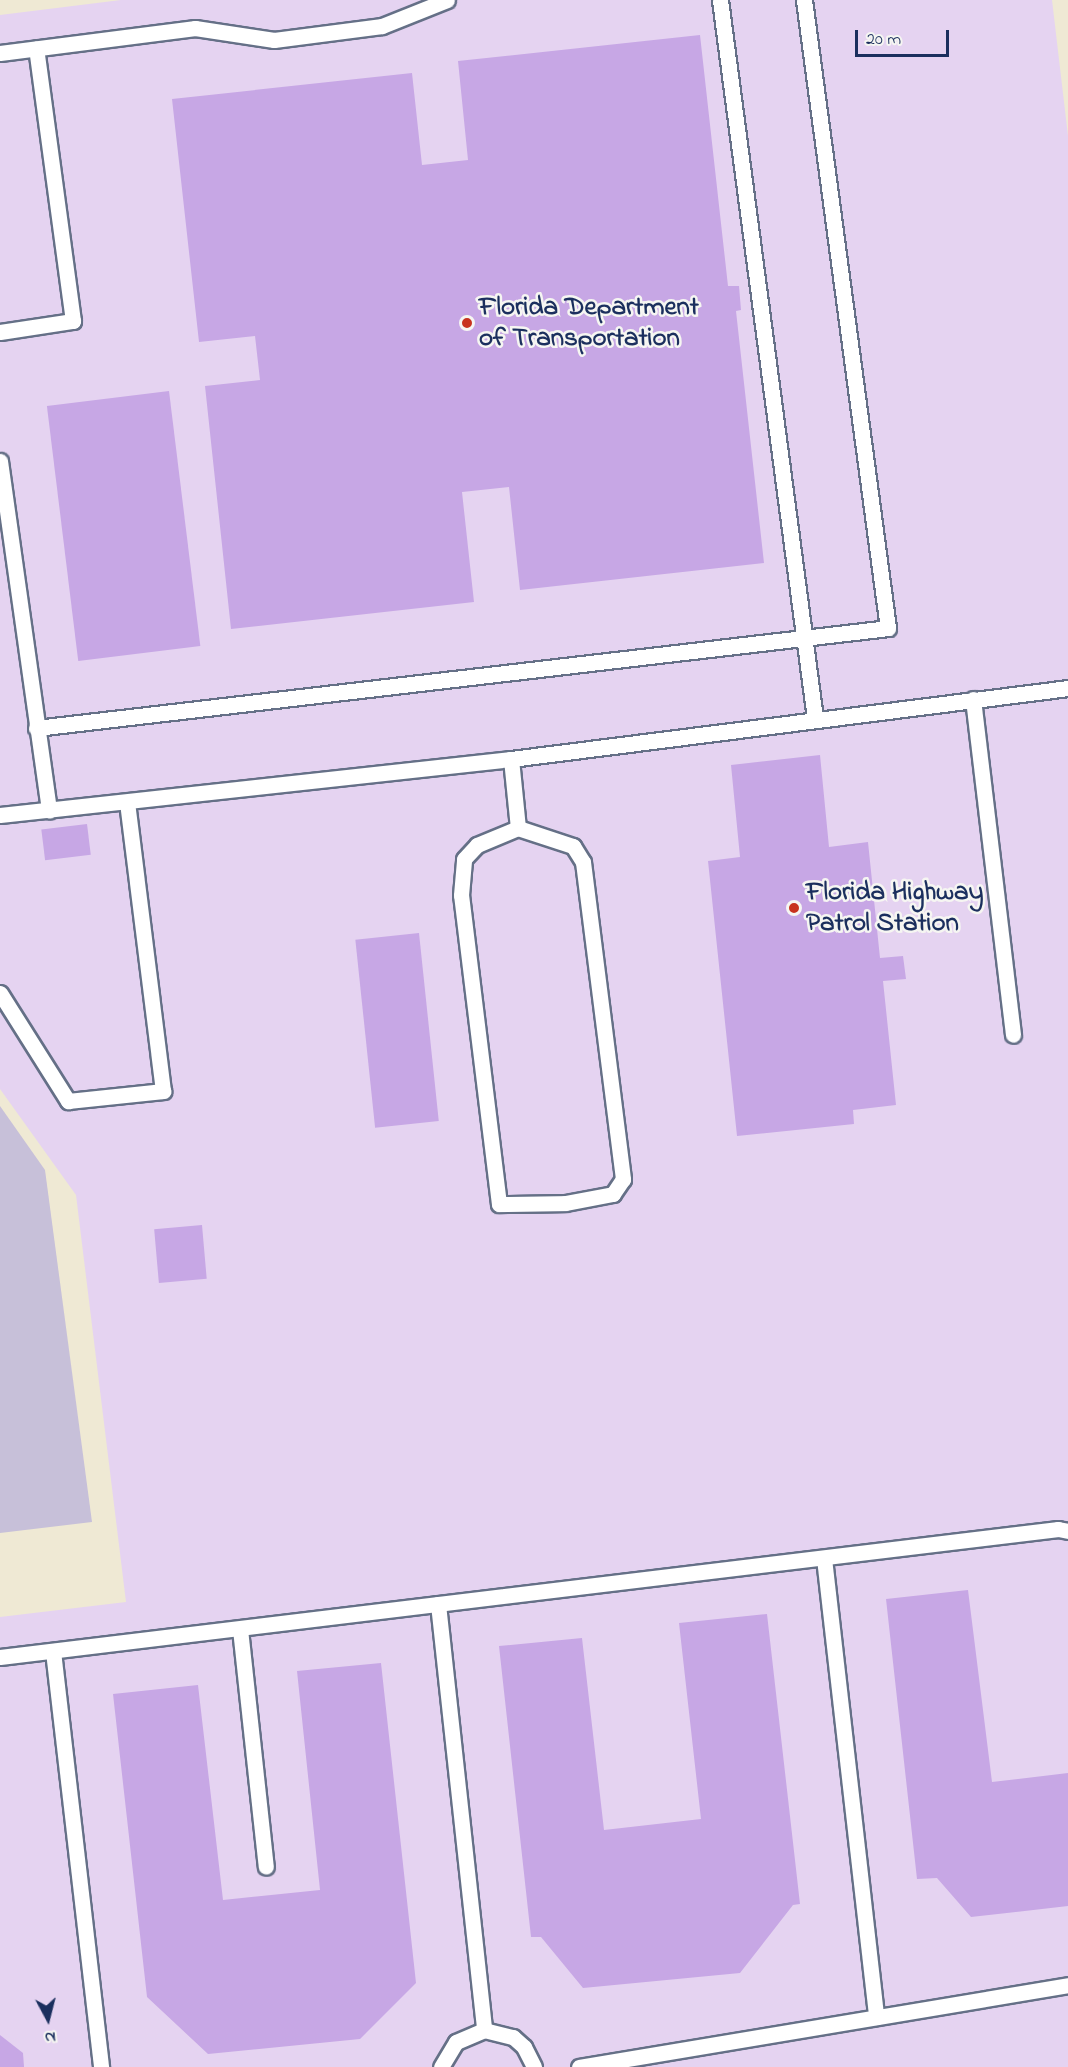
<!DOCTYPE html>
<html>
<head>
<meta charset="utf-8">
<style>
  body { margin:0 }
  #map { position:relative; width:1068px; height:2067px; overflow:hidden; background:#efe9d4; font-family:"Indie Flower",sans-serif }
  div>[style] { position:absolute }
  [style*='--x'] { left:calc(var(--x)*1px); top:calc(var(--y)*1px); width:calc(var(--w)*1px); rotate:calc(var(--a)*1deg) }
  .built>* { inset:0; background:#e5d3f1 }
  .industrial>* { inset:0; background:#c7c0d9 }
  .building>* { inset:0; background:#c7a7e5; transform-origin:0 0 }
  .roads { filter:drop-shadow(2px 0 #657087) drop-shadow(-2px 0 #657087) drop-shadow(0 2px #657087) drop-shadow(0 -2px #657087) }
  .lane>* { height:15px; margin:-7.5px; padding:0 7.5px; transform-origin:7.5px; border-radius:7.5px; background:#fff }
  .dots>* { width:16px; height:16px; translate:-50% -50%; box-sizing:border-box; border:3px solid #f6f6f2; border-radius:50% }
  span { translate:-50% -50%; white-space:nowrap; text-align:center; line-height:1.15; -webkit-text-stroke:5px #f6f6f2; paint-order:stroke }
  .poi-label { font-size:27px; color:#1b2f5e; font-weight:700 }
  .left { translate:0 -50%; text-align:left }
  .north { position:absolute; left:18px; top:1989px; width:60px; height:60px; -webkit-text-stroke:4px #f6f6f2; paint-order:stroke; rotate:173deg; font-size:16px; font-weight:700; line-height:24px; text-align:center; color:#1b2f5e }
  .north::after { content:''; display:block; margin:auto; width:21px; height:27px; background:#1b2f5e; clip-path:polygon(50% 0,100% 100%,50% 72%,0 100%) }
  .scale { position:absolute; left:855px; top:30px; width:94px; height:27px; box-sizing:border-box; border:3px solid #1b2f5e; border-top:0; padding-left:8px; font-size:18px; line-height:21px; white-space:nowrap; color:#1b2f5e; -webkit-text-stroke:4px #f6f6f2; paint-order:stroke }
</style>
</head>
<body>
<div id="map">
  <div class="built">
    <i style="clip-path:polygon(121px 0,1052px 0,1068px 136px,1068px 2067px,0 2067px,0 1617px,126px 1602px,76px 1195px,0 1089px,0 15px)"></i>
  </div>
  <div class="industrial">
    <i style="clip-path:polygon(0 1106px,45px 1170px,92px 1522px,0 1533px)"></i>
  </div>
  <div class="building">
    <i style="clip-path:polygon(700px 35px,728px 286px,739px 286px,741px 310px,736px 311px,764px 563px,520px 590px,509px 487px,462px 492px,474px 602px,231px 629px,205px 386px,260px 380px,255px 336px,199px 342px,172px 99px,412px 73px,422px 165px,468px 160px,458px 61px)"></i>
    <i style="left:169px;top:391px;width:257px;height:123px;rotate:83deg"></i>
    <i style="clip-path:polygon(820px 755px,829px 847px,868px 842px,880px 958px,903px 956px,906px 979px,883px 981px,896px 1105px,853px 1110px,854px 1124px,737px 1136px,708px 861px,740px 857px,731px 765px)"></i>
    <i style="left:87px;top:824px;width:31px;height:46px;rotate:83deg"></i>
    <i style="left:419px;top:933px;width:189px;height:64px;rotate:84deg"></i>
    <i style="left:202px;top:1225px;width:54px;height:48px;rotate:85deg"></i>
    <i style="clip-path:polygon(968px 1590px,992px 1782px,1068px 1773px,1068px 1906px,971px 1917px,937px 1878px,917px 1879px,886px 1599px)"></i>
    <i style="clip-path:polygon(767px 1614px,800px 1904px,793px 1905px,740px 1973px,583px 1988px,541px 1937px,531px 1937px,499px 1646px,582px 1638px,604px 1830px,701px 1819px,679px 1623px)"></i>
    <i style="clip-path:polygon(381px 1663px,416px 1983px,360px 2039px,208px 2054px,147px 1997px,113px 1694px,198px 1685px,223px 1900px,320px 1890px,297px 1671px)"></i>
    <i style="clip-path:polygon(0 2035px,23px 2053px,24px 2067px,0 2067px)"></i>
  </div>
  <div class="roads">
    <div class="lane">
      <i style="--x:720;--y:0;--w:725;--a:82.47"></i>
      <i style="--x:0;--y:53;--w:197;--a:-7.3"></i>
      <i style="--x:195;--y:28;--w:80;--a:8.6"></i>
      <i style="--x:274;--y:40;--w:109;--a:-7.4"></i>
      <i style="--x:382;--y:26;--w:70;--a:-21.8"></i>
      <i style="--x:0;--y:332;--w:74;--a:-8.6"></i>
      <i style="--x:73;--y:321;--w:275;--a:-97.7"></i>
      <i style="--x:0;--y:461;--w:353;--a:82"></i>
      <i style="--x:973;--y:699;--w:338;--a:83.2"></i>
      <i style="--x:36;--y:728;--w:858;--a:-6.69"></i>
      <i style="--x:888;--y:628;--w:634;--a:-97.62"></i>
      <i style="--x:511;--y:759;--w:69;--a:84.2"></i>
      <i style="--x:0;--y:815;--w:514;--a:-6.25"></i>
      <i style="--x:511;--y:759;--w:562;--a:-7.26"></i>
      <i style="--x:518;--y:828;--w:58;--a:18.1"></i>
      <i style="--x:573;--y:846;--w:19;--a:58"></i>
      <i style="--x:583;--y:862;--w:320;--a:82.8"></i>
      <i style="--x:623;--y:1179;--w:18;--a:124"></i>
      <i style="--x:613;--y:1194;--w:49;--a:169.4"></i>
      <i style="--x:565;--y:1203;--w:66;--a:179.1"></i>
      <i style="--x:499;--y:1204;--w:311;--a:-97"></i>
      <i style="--x:461;--y:895;--w:36;--a:-85"></i>
      <i style="--x:464;--y:859;--w:19;--a:-47"></i>
      <i style="--x:477;--y:845;--w:44;--a:-22.5"></i>
      <i style="--x:0;--y:993;--w:128;--a:57.8"></i>
      <i style="--x:68;--y:1101;--w:96;--a:-6"></i>
      <i style="--x:163;--y:1091;--w:289;--a:-97.1"></i>
      <i style="--x:824;--y:1558;--w:462;--a:83.5"></i>
      <i style="--x:438;--y:1604;--w:428;--a:83.8"></i>
      <i style="--x:240;--y:1629;--w:239;--a:83.8"></i>
      <i style="--x:53;--y:1651;--w:419;--a:83.4"></i>
      <i style="--x:0;--y:1657;--w:1066;--a:-6.9"></i>
      <i style="--x:1058;--y:1529;--w:10;--a:11"></i>
      <i style="--x:441;--y:2067;--w:29;--a:-59"></i>
      <i style="--x:456;--y:2042;--w:30;--a:-23"></i>
      <i style="--x:484;--y:2030;--w:30;--a:14"></i>
      <i style="--x:513;--y:2037;--w:15;--a:42"></i>
      <i style="--x:524;--y:2047;--w:22;--a:63"></i>
      <i style="--x:579;--y:2067;--w:496;--a:-9.5"></i>
    </div>
  </div>
  <div class="dots">
    <i style="left:467px;top:323px;background:#c8321e"></i>
    <i style="left:794px;top:908px;background:#c8321e"></i>
  </div>
  <div class="poi-label">
    <span class="left" style="left:479px;top:323px">Florida Department<br>of Transportation</span>
    <span class="left" style="left:806px;top:908px">Florida Highway<br>Patrol Station</span>
  </div>
  <div class="north">N</div>
  <div class="scale">20 m</div>
</div>
</body>
</html>
